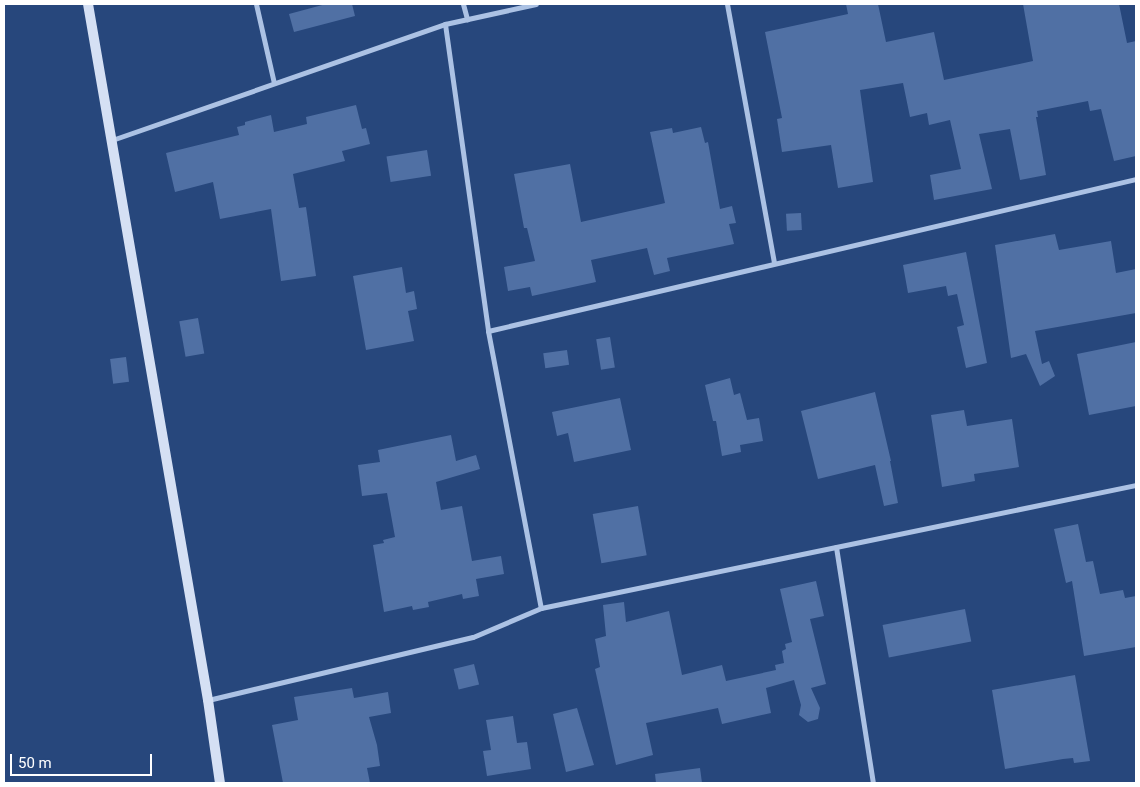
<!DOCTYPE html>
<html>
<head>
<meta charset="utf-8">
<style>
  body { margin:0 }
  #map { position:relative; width:1140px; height:787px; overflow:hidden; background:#27477c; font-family:Roboto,sans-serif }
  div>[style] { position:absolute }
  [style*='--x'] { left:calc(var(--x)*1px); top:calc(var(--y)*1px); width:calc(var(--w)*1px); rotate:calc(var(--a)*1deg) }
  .building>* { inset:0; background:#5070a4; transform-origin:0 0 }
  .street>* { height:5px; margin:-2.5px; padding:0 2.5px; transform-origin:2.5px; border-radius:2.5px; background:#acc2e4 }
  .secondary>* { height:10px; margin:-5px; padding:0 5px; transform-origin:5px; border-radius:5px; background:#d5e0f4 }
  span { translate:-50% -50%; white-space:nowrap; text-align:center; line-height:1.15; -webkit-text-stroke:4px #27477c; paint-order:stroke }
  .frame { position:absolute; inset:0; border:5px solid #fff; pointer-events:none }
  .scale { position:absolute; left:10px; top:754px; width:142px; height:22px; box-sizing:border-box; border:2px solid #fff; border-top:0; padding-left:6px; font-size:15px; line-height:18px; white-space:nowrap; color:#fff; -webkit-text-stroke:4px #27477c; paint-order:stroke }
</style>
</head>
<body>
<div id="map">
  <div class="building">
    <i style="clip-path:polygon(326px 4px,352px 4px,355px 16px,294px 32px,289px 14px)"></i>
    <i style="clip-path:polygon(846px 4px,878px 4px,886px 42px,934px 32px,944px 80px,1033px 61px,1023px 4px,1119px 4px,1127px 43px,1136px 41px,1136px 156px,1114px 161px,1101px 109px,1090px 111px,1088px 101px,1037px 111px,1038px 117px,1036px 117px,1046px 175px,1020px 180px,1010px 129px,979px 134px,992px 189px,934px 200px,930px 175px,961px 169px,950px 120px,929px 125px,927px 113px,910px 117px,903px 83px,860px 90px,873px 182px,838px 188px,831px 145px,782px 152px,777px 119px,782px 118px,765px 32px,848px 14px)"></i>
    <i style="clip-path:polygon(356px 105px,362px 129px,366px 128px,370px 144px,342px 151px,345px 161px,293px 174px,299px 208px,306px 207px,316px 276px,281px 281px,271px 209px,220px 219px,213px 182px,175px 192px,166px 153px,239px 135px,237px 127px,245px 125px,245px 122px,271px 115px,274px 132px,307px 124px,306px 117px)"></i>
    <i style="clip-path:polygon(701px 127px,705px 143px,708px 142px,720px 209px,732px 206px,736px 223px,729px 224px,734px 244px,667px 258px,670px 271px,654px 275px,647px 248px,591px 260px,596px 282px,532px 296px,530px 287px,508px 291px,504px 267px,535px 261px,527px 228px,524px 228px,514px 174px,570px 164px,581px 222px,661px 204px,665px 203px,650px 132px,672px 128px,673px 133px)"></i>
    <i style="left:427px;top:150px;width:26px;height:41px;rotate:81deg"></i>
    <i style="left:801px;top:213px;width:17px;height:15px;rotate:87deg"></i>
    <i style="clip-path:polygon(1055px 234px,1059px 250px,1111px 241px,1116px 273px,1136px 269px,1136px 313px,1035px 331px,1042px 364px,1049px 361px,1055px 376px,1040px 386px,1026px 354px,1011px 358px,995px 245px)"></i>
    <i style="clip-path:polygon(966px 252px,987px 363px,966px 368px,957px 327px,964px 325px,957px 294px,948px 296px,946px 286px,908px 293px,903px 265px)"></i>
    <i style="clip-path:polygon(402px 267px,406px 293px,414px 291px,417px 309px,408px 311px,414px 341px,366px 350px,353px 276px)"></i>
    <i style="left:198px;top:318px;width:36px;height:19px;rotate:80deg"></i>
    <i style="left:610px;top:337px;width:31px;height:14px;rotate:81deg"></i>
    <i style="clip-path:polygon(1136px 342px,1136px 406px,1089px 415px,1077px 354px)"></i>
    <i style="left:567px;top:350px;width:15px;height:24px;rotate:82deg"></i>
    <i style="left:126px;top:357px;width:25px;height:16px;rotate:83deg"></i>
    <i style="clip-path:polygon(730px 378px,734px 395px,740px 393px,747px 420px,759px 418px,763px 441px,740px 445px,741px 452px,722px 456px,716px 421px,713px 421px,705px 385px)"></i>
    <i style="clip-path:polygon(875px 392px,891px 461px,890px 461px,898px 503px,884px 506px,875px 465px,818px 479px,801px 411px)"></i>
    <i style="clip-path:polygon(620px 398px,631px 450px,574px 462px,568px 433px,557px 436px,552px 412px)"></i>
    <i style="clip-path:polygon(964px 410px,967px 426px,1012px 419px,1019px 467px,974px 474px,975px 481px,942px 487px,931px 415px)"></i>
    <i style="clip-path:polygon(451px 435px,456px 461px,476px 455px,480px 469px,436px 482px,441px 510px,462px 506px,472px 561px,501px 556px,504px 574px,476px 579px,479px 596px,463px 599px,462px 594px,428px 602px,429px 607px,413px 610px,412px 606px,384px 612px,373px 545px,384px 543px,383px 540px,395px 537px,387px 493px,362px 496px,358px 465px,380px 462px,378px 450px)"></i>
    <i style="left:638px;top:506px;width:50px;height:46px;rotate:80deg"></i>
    <i style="clip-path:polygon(1078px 524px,1086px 562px,1093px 561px,1100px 594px,1123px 590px,1125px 598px,1136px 596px,1136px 647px,1084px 656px,1072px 581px,1066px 583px,1054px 529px)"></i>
    <i style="clip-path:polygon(816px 581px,824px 616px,810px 619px,826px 684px,811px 688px,820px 708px,818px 719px,808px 722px,799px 715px,801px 705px,794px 680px,766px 688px,771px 713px,722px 724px,718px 708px,646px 723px,653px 755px,616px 765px,595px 669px,600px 667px,595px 639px,606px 636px,603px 605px,624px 602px,626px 622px,669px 611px,682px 675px,722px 665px,726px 681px,776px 670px,775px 665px,784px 663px,782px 651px,786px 649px,785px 644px,792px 642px,780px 589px)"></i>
    <i style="left:965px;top:609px;width:33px;height:84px;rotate:79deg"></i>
    <i style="left:474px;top:664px;width:21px;height:21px;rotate:76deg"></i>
    <i style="clip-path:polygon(1075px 675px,1090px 761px,1074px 763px,1073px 758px,1063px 759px,1005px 769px,992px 690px)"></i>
    <i style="clip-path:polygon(352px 688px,354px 698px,388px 692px,391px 713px,369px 717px,377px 745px,380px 766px,367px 768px,370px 783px,283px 783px,272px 725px,298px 720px,294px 697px)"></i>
    <i style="clip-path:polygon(577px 708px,594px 765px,566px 772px,553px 714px)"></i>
    <i style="clip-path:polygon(513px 716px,517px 743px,527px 742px,531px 769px,487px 776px,483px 751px,491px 750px,486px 720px)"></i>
    <i style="clip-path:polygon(700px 768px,702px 783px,656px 783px,655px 774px)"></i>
  </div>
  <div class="street">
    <i style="--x:256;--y:4;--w:81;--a:77.2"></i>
    <i style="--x:463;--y:4;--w:16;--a:75"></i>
    <i style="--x:727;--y:4;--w:263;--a:79.7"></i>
    <i style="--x:445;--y:24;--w:310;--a:82"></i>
    <i style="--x:488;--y:331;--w:282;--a:79.2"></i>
    <i style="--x:112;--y:140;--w:353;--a:-19.2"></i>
    <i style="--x:445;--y:24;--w:93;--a:-12.4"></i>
    <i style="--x:488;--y:331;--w:666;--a:-13.2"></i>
    <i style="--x:836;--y:547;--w:239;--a:81.1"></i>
    <i style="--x:208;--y:700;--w:272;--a:-13.4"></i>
    <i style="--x:473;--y:637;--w:74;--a:-23.1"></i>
    <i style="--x:541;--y:608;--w:608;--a:-11.68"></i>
  </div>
  <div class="secondary">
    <i style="--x:88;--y:4;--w:706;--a:80.22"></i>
    <i style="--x:208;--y:700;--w:84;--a:81.8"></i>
  </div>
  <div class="frame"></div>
  <div class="scale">50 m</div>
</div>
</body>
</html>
